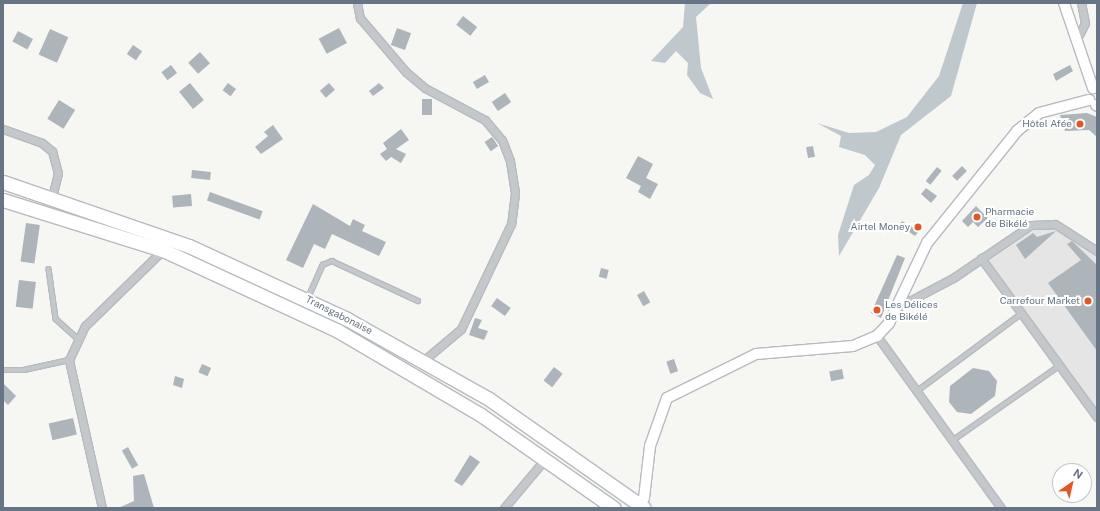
<!DOCTYPE html>
<html>
<head>
<meta charset="utf-8">
<style>
  body { margin:0 }
  #map { position:relative; width:1100px; height:511px; overflow:hidden; background:#f6f6f3; font-family:"Public Sans",sans-serif }
  div>[style] { position:absolute }
  [style*='--x'] { left:calc(var(--x)*1px); top:calc(var(--y)*1px); width:calc(var(--w)*1px); rotate:calc(var(--a)*1deg) }
  .built>* { inset:0; background:#e4e5e4 }
  .water>* { inset:0; background:#bec8cd }
  .building>* { inset:0; background:#adb4ba; transform-origin:0 0 }
  .roads { filter:drop-shadow(1px 0 #b6bbc0) drop-shadow(-1px 0 #b6bbc0) drop-shadow(0 1px #b6bbc0) drop-shadow(0 -1px #b6bbc0) }
  .lane>* { height:3.5px; margin:-1.75px; padding:0 1.75px; transform-origin:1.75px; border-radius:1.75px; background:#c4c8cb }
  .street>* { height:7px; margin:-3.5px; padding:0 3.5px; transform-origin:3.5px; border-radius:3.5px; background:#c4c8cb }
  .secondary>* { height:10px; margin:-5px; padding:0 5px; transform-origin:5px; border-radius:5px; background:#fff }
  .highway>* { height:13px; margin:-6.5px; padding:0 6.5px; transform-origin:6.5px; border-radius:6.5px; background:#fff }
  .dots>* { width:11px; height:11px; translate:-50% -50%; box-sizing:border-box; border:2px solid #fff; border-radius:50% }
  span { translate:-50% -50%; white-space:nowrap; text-align:center; line-height:1.15; -webkit-text-stroke:4px #fff; paint-order:stroke }
  .poi-label { font-size:10px; color:#657585 }
  .right { translate:-100% -50%; text-align:right }
  .left { translate:0 -50%; text-align:left }
  .street-label { font-size:10px; color:#657585 }
  .frame { position:absolute; inset:0; border:4px solid #657585; pointer-events:none }
  .north { position:absolute; left:1052px; top:463px; width:40px; height:40px; box-sizing:border-box; background:#fff; border:1px solid #c1c8ce; border-radius:50%; rotate:34deg; font-size:11px; font-weight:700; line-height:16px; text-align:center; color:#657585 }
  .north::after { content:''; display:block; margin:auto; width:14px; height:18px; background:#e75622; clip-path:polygon(50% 0,100% 100%,50% 72%,0 100%) }
</style>
</head>
<body>
<div id="map">
  <div class="built">
    <i style="clip-path:polygon(1048px 228px,1072px 237px,1097px 255px,1096px 409px,989px 261px,1036px 229px)"></i>
  </div>
  <div class="water">
    <i style="clip-path:polygon(685px 3px,711px 3px,696px 17px,701px 68px,713px 99px,700px 93px,687px 75px,688px 63px,676px 51px,665px 63px,651px 61px,683px 27px)"></i>
    <i style="clip-path:polygon(963px 3px,977px 3px,951px 96px,901px 135px,879px 188px,839px 256px,838px 235px,854px 185px,869px 175px,875px 165px,865px 155px,839px 147px,841px 136px,817px 123px,849px 133px,876px 132px,907px 117px,939px 76px)"></i>
  </div>
  <div class="building">
    <i style="left:463px;top:16px;width:18px;height:11px;rotate:38deg"></i>
    <i style="left:339px;top:28px;width:17px;height:23px;rotate:62deg"></i>
    <i style="left:397px;top:28px;width:15px;height:18px;rotate:20deg"></i>
    <i style="left:50px;top:29px;width:20px;height:28px;rotate:24deg"></i>
    <i style="left:18px;top:31px;width:17px;height:12px;rotate:28deg"></i>
    <i style="left:133px;top:45px;width:11px;height:11px;rotate:34deg"></i>
    <i style="left:200px;top:52px;width:15px;height:16px;rotate:48deg"></i>
    <i style="left:171px;top:65px;width:10px;height:12px;rotate:53deg"></i>
    <i style="clip-path:polygon(1070px 65px,1073px 71px,1056px 81px,1053px 74px)"></i>
    <i style="left:485px;top:75px;width:8px;height:14px;rotate:60deg"></i>
    <i style="left:190px;top:83px;width:22px;height:14px;rotate:51deg"></i>
    <i style="left:228px;top:83px;width:10px;height:9px;rotate:37deg"></i>
    <i style="left:329px;top:83px;width:9px;height:12px;rotate:49deg"></i>
    <i style="clip-path:polygon(379px 83px,384px 88px,373px 96px,369px 91px)"></i>
    <i style="left:505px;top:93px;width:11px;height:16px;rotate:56deg"></i>
    <i style="left:422px;top:99px;width:10px;height:16px"></i>
    <i style="left:59px;top:100px;width:19px;height:22px;rotate:32deg"></i>
    <i style="clip-path:polygon(1087px 113px,1097px 117px,1097px 137px,1089px 130px,1065px 131px,1060px 115px)"></i>
    <i style="clip-path:polygon(273px 125px,283px 139px,261px 154px,255px 147px,268px 136px,264px 132px)"></i>
    <i style="clip-path:polygon(401px 129px,409px 140px,396px 149px,406px 154px,401px 163px,391px 157px,386px 161px,380px 154px,387px 149px,383px 143px)"></i>
    <i style="left:492px;top:137px;width:11px;height:9px;rotate:56deg"></i>
    <i style="left:813px;top:146px;width:11px;height:7px;rotate:80deg"></i>
    <i style="clip-path:polygon(638px 156px,653px 164px,646px 178px,658px 184px,650px 199px,638px 192px,641px 186px,626px 178px)"></i>
    <i style="left:962px;top:166px;width:7px;height:14px;rotate:45deg"></i>
    <i style="left:937px;top:167px;width:6px;height:18px;rotate:39deg"></i>
    <i style="left:192px;top:170px;width:19px;height:8px;rotate:6deg"></i>
    <i style="clip-path:polygon(926px 188px,937px 196px,931px 203px,921px 194px)"></i>
    <i style="left:210px;top:192px;width:56px;height:9px;rotate:20deg"></i>
    <i style="left:191px;top:194px;width:12px;height:19px;rotate:85deg"></i>
    <i style="clip-path:polygon(313px 204px,350px 226px,353px 219px,365px 225px,362px 231px,386px 242px,379px 256px,332px 234px,325px 249px,314px 244px,303px 268px,286px 260px)"></i>
    <i style="clip-path:polygon(976px 206px,988px 218px,978px 227px,973px 222px,968px 227px,962px 221px)"></i>
    <i style="clip-path:polygon(902px 221px,919px 231px,915px 236px,899px 225px)"></i>
    <i style="left:26px;top:223px;width:14px;height:39px;rotate:8deg"></i>
    <i style="clip-path:polygon(1056px 231px,1025px 259px,1016px 245px,1033px 233px,1037px 237px)"></i>
    <i style="clip-path:polygon(1072px 241px,1097px 265px,1097px 351px,1048px 283px,1081px 260px,1067px 244px)"></i>
    <i style="clip-path:polygon(897px 255px,905px 258px,881px 318px,871px 313px)"></i>
    <i style="left:601px;top:268px;width:8px;height:9px;rotate:14deg"></i>
    <i style="left:19px;top:280px;width:17px;height:27px;rotate:7deg"></i>
    <i style="left:644px;top:291px;width:13px;height:8px;rotate:61deg"></i>
    <i style="left:497px;top:298px;width:17px;height:10px;rotate:36deg"></i>
    <i style="clip-path:polygon(475px 318px,482px 320px,478px 328px,488px 331px,484px 340px,469px 335px)"></i>
    <i style="left:674px;top:359px;width:13px;height:8px;rotate:72deg"></i>
    <i style="left:202px;top:364px;width:10px;height:9px;rotate:24deg"></i>
    <i style="left:554px;top:367px;width:11px;height:17px;rotate:38deg"></i>
    <i style="clip-path:polygon(973px 368px,989px 371px,997px 381px,995px 396px,971px 414px,957px 412px,949px 402px,950px 386px)"></i>
    <i style="left:842px;top:369px;width:10px;height:13px;rotate:79deg"></i>
    <i style="clip-path:polygon(175px 376px,184px 379px,182px 388px,173px 385px)"></i>
    <i style="clip-path:polygon(3px 383px,16px 396px,8px 405px,3px 400px)"></i>
    <i style="left:73px;top:418px;width:17px;height:25px;rotate:77deg"></i>
    <i style="left:128px;top:447px;width:21px;height:7px;rotate:61deg"></i>
    <i style="clip-path:polygon(470px 455px,480px 462px,462px 486px,454px 481px)"></i>
    <i style="clip-path:polygon(144px 474px,154px 508px,118px 508px,134px 501px,133px 476px)"></i>
  </div>
  <div class="roads">
    <div class="lane">
      <i style="--x:49;--y:269;--w:50;--a:82"></i>
      <i style="--x:56;--y:319;--w:28;--a:42"></i>
      <i style="--x:308;--y:298;--w:36;--a:-66"></i>
      <i style="--x:323;--y:265;--w:10;--a:-24"></i>
      <i style="--x:332;--y:261;--w:95;--a:24.9"></i>
      <i style="--x:3;--y:370;--w:21;--a:0"></i>
      <i style="--x:24;--y:370;--w:46;--a:-12.5"></i>
      <i style="--x:916;--y:392;--w:131;--a:-36.6"></i>
      <i style="--x:952;--y:441;--w:131;--a:-35"></i>
    </div>
    <div class="street">
      <i style="--x:357;--y:3;--w:15;--a:79"></i>
      <i style="--x:360;--y:18;--w:71;--a:49.6"></i>
      <i style="--x:406;--y:72;--w:25;--a:40"></i>
      <i style="--x:425;--y:88;--w:68;--a:28.1"></i>
      <i style="--x:485;--y:120;--w:26;--a:50"></i>
      <i style="--x:502;--y:140;--w:22;--a:69"></i>
      <i style="--x:510;--y:161;--w:32;--a:81"></i>
      <i style="--x:515;--y:193;--w:31;--a:97"></i>
      <i style="--x:511;--y:224;--w:116;--a:115.5"></i>
      <i style="--x:461;--y:329;--w:48;--a:140"></i>
      <i style="--x:1074;--y:34;--w:6;--a:-9"></i>
      <i style="--x:1080;--y:33;--w:11;--a:-63"></i>
      <i style="--x:1085;--y:23;--w:20;--a:-101"></i>
      <i style="--x:3;--y:129;--w:41;--a:19.7"></i>
      <i style="--x:42;--y:143;--w:13;--a:39"></i>
      <i style="--x:52;--y:151;--w:23;--a:75"></i>
      <i style="--x:58;--y:173;--w:25;--a:104"></i>
      <i style="--x:981;--y:258;--w:197;--a:53.9"></i>
      <i style="--x:896;--y:308;--w:64;--a:-27.8"></i>
      <i style="--x:953;--y:278;--w:94;--a:-34.2"></i>
      <i style="--x:1031;--y:225;--w:24;--a:-2"></i>
      <i style="--x:1055;--y:224;--w:50;--a:32.7"></i>
      <i style="--x:877;--y:336;--w:212;--a:54.2"></i>
      <i style="--x:102;--y:508;--w:152;--a:-102.6"></i>
      <i style="--x:69;--y:360;--w:38;--a:-65"></i>
      <i style="--x:85;--y:326;--w:109;--a:-44.3"></i>
      <i style="--x:504;--y:508;--w:64;--a:-50.1"></i>
    </div>
    <div class="secondary">
      <i style="--x:1064;--y:3;--w:90;--a:71.2"></i>
      <i style="--x:1096;--y:105;--w:1;--a:45"></i>
      <i style="--x:640;--y:505;--w:8;--a:-60"></i>
      <i style="--x:644;--y:498;--w:52;--a:-83.4"></i>
      <i style="--x:650;--y:446;--w:51;--a:-70.5"></i>
      <i style="--x:667;--y:398;--w:99;--a:-26.3"></i>
      <i style="--x:756;--y:354;--w:97;--a:-4.7"></i>
      <i style="--x:853;--y:346;--w:26;--a:-23"></i>
      <i style="--x:877;--y:336;--w:18;--a:-47"></i>
      <i style="--x:889;--y:323;--w:89;--a:-64.6"></i>
      <i style="--x:927;--y:243;--w:144;--a:-51.2"></i>
      <i style="--x:1017;--y:131;--w:28;--a:-39"></i>
      <i style="--x:1039;--y:113;--w:52;--a:-14.6"></i>
    </div>
    <div class="highway">
      <i style="--x:3;--y:182;--w:197;--a:19"></i>
      <i style="--x:189;--y:246;--w:174;--a:24.8"></i>
      <i style="--x:347;--y:319;--w:163;--a:29.4"></i>
      <i style="--x:489;--y:399;--w:189;--a:35.1"></i>
      <i style="--x:3;--y:200;--w:168;--a:17.4"></i>
      <i style="--x:163;--y:250;--w:193;--a:24.8"></i>
      <i style="--x:338;--y:331;--w:166;--a:30.4"></i>
      <i style="--x:481;--y:415;--w:162;--a:35"></i>
    </div>
  </div>
  <div class="dots">
    <i style="left:1080px;top:124px;background:#e75622"></i>
    <i style="left:977px;top:217px;background:#e75622"></i>
    <i style="left:918px;top:227px;background:#e75622"></i>
    <i style="left:1088px;top:301px;background:#e75622"></i>
    <i style="left:877px;top:310px;background:#e75622"></i>
  </div>
  <div class="poi-label">
    <span class="right" style="left:1072px;top:124px">Hôtel Afée</span>
    <span class="left" style="left:985px;top:217px">Pharmacie<br>de Bikélé</span>
    <span class="right" style="left:910px;top:227px">Airtel Money</span>
    <span class="right" style="left:1080px;top:301px">Carrefour Market</span>
    <span class="left" style="left:885px;top:310px">Les Délices<br>de Bikélé</span>
  </div>
  <div class="street-label">
    <span style="left:339px;top:315px;rotate:27deg">Transgabonaise</span>
  </div>
  <div class="frame"></div>
  <div class="north">N</div>
</div>
</body>
</html>
